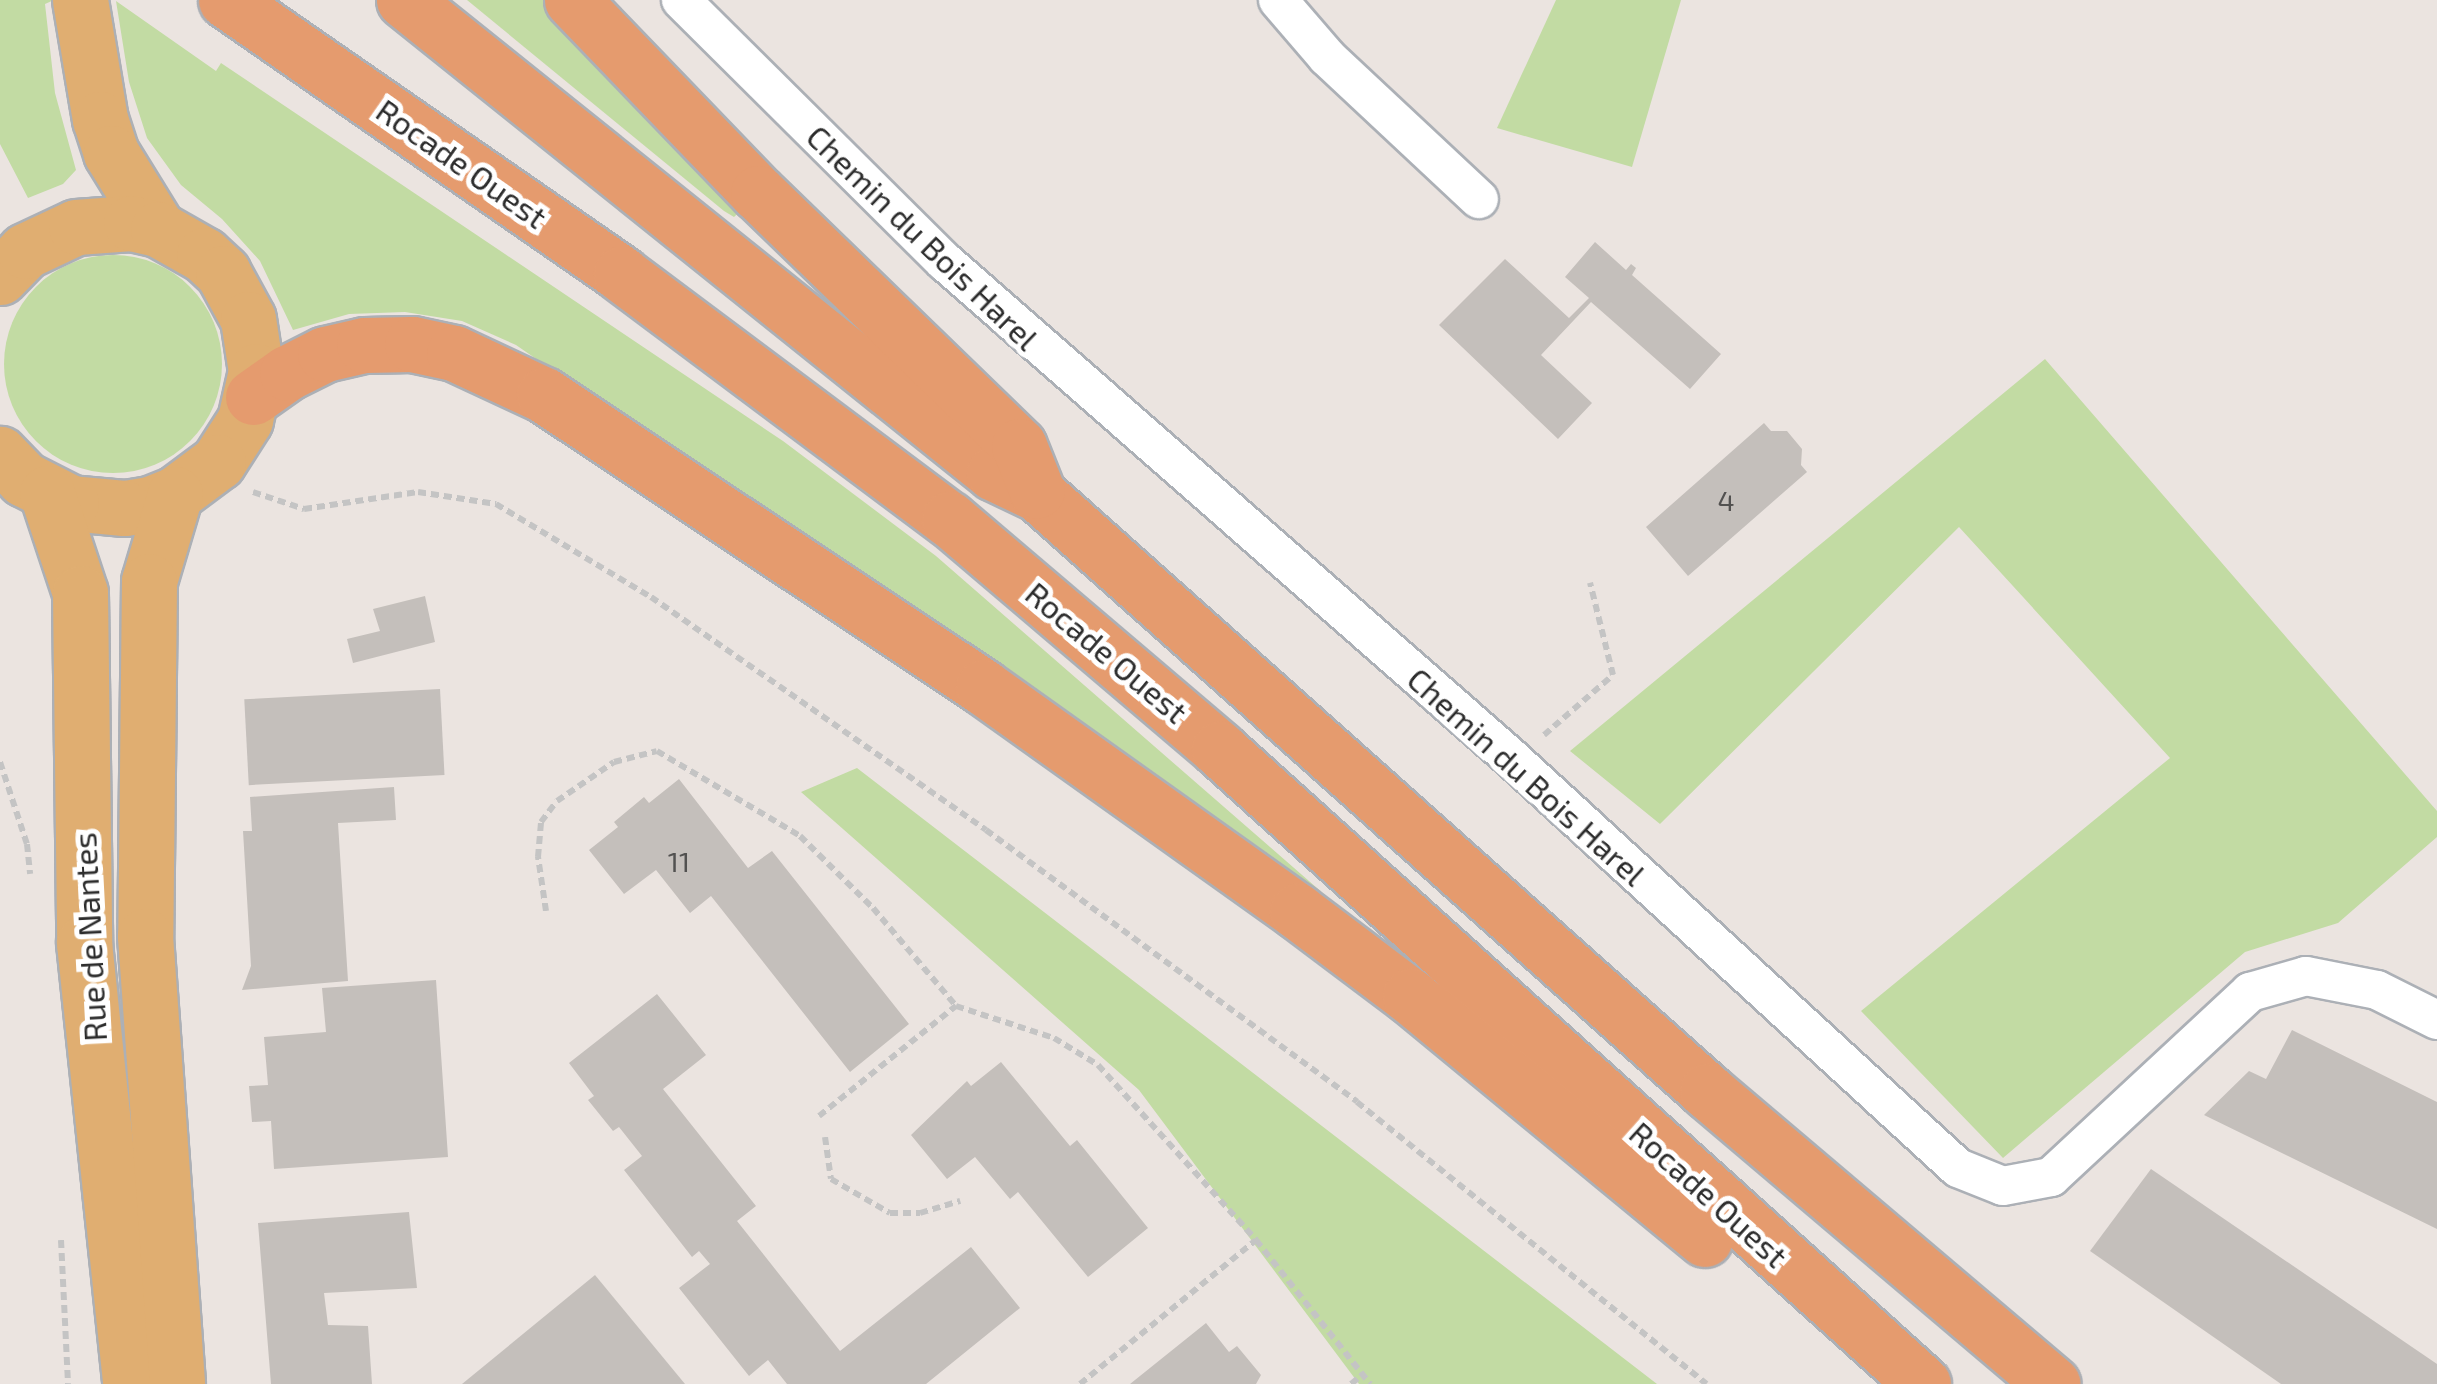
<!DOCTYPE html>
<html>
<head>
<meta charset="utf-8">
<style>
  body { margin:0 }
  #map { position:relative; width:2437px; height:1384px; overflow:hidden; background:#ebe4e0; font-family:"Exo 2",sans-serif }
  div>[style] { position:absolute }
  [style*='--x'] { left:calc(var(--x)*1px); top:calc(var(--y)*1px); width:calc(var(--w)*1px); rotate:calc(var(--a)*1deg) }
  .green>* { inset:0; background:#c2dba3 }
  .round { border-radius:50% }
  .building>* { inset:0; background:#c4bfbb; transform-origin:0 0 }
  .path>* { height:6px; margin-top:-3px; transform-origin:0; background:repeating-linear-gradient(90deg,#c4c4c4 0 8px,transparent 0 13px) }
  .roads { filter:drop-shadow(2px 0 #acb0b6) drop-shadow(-2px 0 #acb0b6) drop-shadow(0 2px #acb0b6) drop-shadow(0 -2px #acb0b6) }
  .minor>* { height:38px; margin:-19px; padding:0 19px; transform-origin:19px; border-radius:19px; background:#fff }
  .primary>* { height:55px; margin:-27.5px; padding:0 27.5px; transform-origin:27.5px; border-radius:27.5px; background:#e0ae71 }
  .trunk>* { height:55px; margin:-27.5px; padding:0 27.5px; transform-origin:27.5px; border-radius:27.5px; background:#e59b6e }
  span { translate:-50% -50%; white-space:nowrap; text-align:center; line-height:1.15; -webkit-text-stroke:10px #fff; paint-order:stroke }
  .number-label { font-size:28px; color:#525150 }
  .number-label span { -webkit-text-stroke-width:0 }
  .street-label { font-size:32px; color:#2c2c2c }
</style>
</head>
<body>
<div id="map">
  <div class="green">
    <i style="clip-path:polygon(0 0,54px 0,45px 4px,55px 93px,76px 170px,63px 184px,28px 198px,0 144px)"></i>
    <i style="clip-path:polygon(467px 0,555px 0,749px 203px,734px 217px,724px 211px)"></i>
    <i style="clip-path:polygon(1556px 0,1681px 0,1632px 167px,1497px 128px)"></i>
    <i style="clip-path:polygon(116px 1px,216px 71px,221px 63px,783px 441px,936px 556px,1372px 936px,516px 345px,462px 321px,405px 312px,349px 314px,293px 330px,260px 261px,222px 219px,181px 185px,147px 138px,129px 82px)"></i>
    <i class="round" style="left:4px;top:255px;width:218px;height:218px"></i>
    <i style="clip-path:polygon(2045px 359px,2437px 811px,2437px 837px,2338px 923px,2245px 952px,2003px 1158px,1861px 1011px,2170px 758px,1959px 527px,1660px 824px,1570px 751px)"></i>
    <i style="clip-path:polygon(857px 768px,1657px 1384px,1359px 1384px,1139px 1090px,801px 792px)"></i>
  </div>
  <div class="building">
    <i style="clip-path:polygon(1595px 242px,1626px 270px,1631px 264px,1636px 268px,1632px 275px,1721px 354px,1690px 389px,1591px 302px,1541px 355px,1592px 403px,1558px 439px,1439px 325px,1505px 259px,1569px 318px,1589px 298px,1565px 277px)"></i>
    <i style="clip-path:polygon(1764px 423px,1771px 431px,1787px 431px,1802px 449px,1801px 465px,1807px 472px,1688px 576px,1646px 527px)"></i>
    <i style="clip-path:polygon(425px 596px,435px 642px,353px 663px,347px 639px,380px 631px,373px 609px)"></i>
    <i style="left:440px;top:689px;width:86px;height:196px;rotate:87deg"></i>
    <i style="clip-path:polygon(679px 779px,748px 868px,772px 851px,909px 1024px,850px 1072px,711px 896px,690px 913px,656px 870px,624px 894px,589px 850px,618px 827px,614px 822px,644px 797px,649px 803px)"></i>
    <i style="clip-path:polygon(394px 787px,396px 820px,338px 823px,348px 981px,242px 990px,251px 966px,243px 831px,252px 831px,250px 797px)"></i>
    <i style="clip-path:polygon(436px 980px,448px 1157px,274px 1169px,271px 1121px,252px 1122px,249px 1086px,268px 1085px,264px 1037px,326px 1032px,322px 988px)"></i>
    <i style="clip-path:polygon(657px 994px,706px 1055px,663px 1089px,756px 1206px,737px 1221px,840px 1351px,971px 1247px,1020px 1308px,926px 1384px,787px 1384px,768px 1360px,749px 1376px,679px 1288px,710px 1264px,699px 1251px,692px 1257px,624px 1170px,642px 1156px,619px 1127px,613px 1131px,588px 1100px,594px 1096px,569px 1063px)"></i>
    <i style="clip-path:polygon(2292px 1030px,2437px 1102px,2437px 1229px,2204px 1115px,2249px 1071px,2266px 1079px)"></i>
    <i style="clip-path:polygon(1001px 1062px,1070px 1146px,1077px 1140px,1148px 1228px,1088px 1277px,1018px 1192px,1010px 1199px,975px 1157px,947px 1179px,911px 1135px,967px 1081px,971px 1086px)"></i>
    <i style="clip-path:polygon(2151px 1169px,2437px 1364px,2437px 1384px,2281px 1384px,2090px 1251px)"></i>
    <i style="clip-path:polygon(409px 1212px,417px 1288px,324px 1293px,328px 1325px,368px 1326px,372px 1384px,271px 1384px,258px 1223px)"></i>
    <i style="clip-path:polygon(595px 1275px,685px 1384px,462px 1384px)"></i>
    <i style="clip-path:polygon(1206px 1323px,1229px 1352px,1237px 1346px,1261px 1375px,1256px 1384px,1130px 1384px)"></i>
  </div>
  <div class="path">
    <i style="--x:253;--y:492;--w:54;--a:18.4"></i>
    <i style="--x:304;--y:509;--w:115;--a:-8.5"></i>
    <i style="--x:418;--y:492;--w:79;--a:8.7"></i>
    <i style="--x:496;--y:504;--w:181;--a:31"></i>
    <i style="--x:651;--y:597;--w:408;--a:34.8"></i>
    <i style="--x:986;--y:830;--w:460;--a:36.2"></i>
    <i style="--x:1357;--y:1102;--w:449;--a:38.9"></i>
    <i style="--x:1544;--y:735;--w:91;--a:-41"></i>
    <i style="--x:1613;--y:675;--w:95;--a:-104"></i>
    <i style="--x:0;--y:762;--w:86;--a:71.8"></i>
    <i style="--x:27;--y:844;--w:30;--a:84"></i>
    <i style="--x:546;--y:911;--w:55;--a:-98.4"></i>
    <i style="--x:538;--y:857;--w:35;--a:-85"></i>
    <i style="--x:541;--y:822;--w:26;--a:-53"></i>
    <i style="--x:557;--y:801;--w:69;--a:-34.4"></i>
    <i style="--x:614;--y:762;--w:44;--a:-14.3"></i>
    <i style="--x:657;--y:751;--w:166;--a:30.7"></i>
    <i style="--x:800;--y:836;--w:103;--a:44.6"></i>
    <i style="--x:873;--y:908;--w:128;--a:49.7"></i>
    <i style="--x:956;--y:1006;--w:103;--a:18.1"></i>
    <i style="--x:1054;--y:1038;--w:52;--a:31.5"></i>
    <i style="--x:1098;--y:1065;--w:236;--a:47.9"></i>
    <i style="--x:1256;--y:1240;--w:184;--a:51.6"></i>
    <i style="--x:819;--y:1116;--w:176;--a:-38.8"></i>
    <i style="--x:825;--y:1137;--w:42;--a:81.9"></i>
    <i style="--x:831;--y:1179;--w:68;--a:30"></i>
    <i style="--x:890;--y:1213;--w:30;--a:0"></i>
    <i style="--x:920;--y:1213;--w:42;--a:-16.7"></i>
    <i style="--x:61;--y:1240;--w:144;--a:87.2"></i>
    <i style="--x:1080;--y:1384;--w:227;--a:-39.3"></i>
    <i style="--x:1351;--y:1384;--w:16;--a:-40"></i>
  </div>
  <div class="roads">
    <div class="minor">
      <i style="--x:681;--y:0;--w:371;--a:44.8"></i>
      <i style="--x:944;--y:261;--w:751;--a:41.22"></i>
      <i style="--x:1509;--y:756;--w:609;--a:42.54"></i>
      <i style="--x:1958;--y:1168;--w:48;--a:21.8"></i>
      <i style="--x:2003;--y:1186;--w:49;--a:-10.6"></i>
      <i style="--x:2051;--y:1177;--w:272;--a:-42.9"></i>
      <i style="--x:2250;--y:992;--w:58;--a:-15.9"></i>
      <i style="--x:2306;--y:976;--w:72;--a:11.2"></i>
      <i style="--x:2377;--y:990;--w:67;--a:26.6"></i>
      <i style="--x:1278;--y:0;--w:75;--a:49.3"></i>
      <i style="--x:1327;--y:57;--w:208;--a:43.1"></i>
    </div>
    <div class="primary">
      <i style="--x:80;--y:0;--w:121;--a:80.5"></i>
      <i style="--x:100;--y:119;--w:36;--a:72"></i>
      <i style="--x:111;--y:153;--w:89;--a:58.3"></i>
      <i style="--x:0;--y:277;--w:36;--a:-46"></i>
      <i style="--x:25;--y:251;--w:56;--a:-25.2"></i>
      <i style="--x:76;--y:227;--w:55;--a:-4.2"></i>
      <i style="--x:131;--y:223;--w:28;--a:13"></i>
      <i style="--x:158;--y:229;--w:53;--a:29.5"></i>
      <i style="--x:204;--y:255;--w:26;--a:43"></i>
      <i style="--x:223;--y:273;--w:52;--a:61.5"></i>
      <i style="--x:248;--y:319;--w:53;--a:81.3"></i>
      <i style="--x:256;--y:371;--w:50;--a:102.7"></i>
      <i style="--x:245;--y:420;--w:50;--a:122.7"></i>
      <i style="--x:218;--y:462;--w:54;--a:143.3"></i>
      <i style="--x:175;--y:494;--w:27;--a:158"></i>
      <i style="--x:150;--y:504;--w:26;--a:171"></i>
      <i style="--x:124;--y:508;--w:53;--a:-174.6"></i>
      <i style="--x:71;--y:503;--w:53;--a:-152.9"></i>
      <i style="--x:24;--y:479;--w:35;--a:-134"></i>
      <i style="--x:47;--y:493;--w:105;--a:71.7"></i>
      <i style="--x:80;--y:593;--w:350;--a:89.3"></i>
      <i style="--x:84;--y:943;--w:443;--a:84"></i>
      <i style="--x:175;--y:494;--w:91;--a:106.6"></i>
      <i style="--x:149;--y:581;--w:355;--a:90.6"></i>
      <i style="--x:145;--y:936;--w:449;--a:85.9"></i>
    </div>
    <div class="trunk">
      <i style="--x:226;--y:0;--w:481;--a:34.7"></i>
      <i style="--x:621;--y:274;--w:409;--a:36.8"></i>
      <i style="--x:949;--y:519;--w:355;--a:40.4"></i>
      <i style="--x:1219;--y:749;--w:948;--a:42.05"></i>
      <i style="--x:404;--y:0;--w:756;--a:38.72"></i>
      <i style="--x:994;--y:473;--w:49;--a:25.5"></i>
      <i style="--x:1038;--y:494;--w:897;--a:41.74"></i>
      <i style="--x:1707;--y:1091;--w:453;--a:40.3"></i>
      <i style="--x:572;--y:0;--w:268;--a:46.1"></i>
      <i style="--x:758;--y:193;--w:363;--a:44.1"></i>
      <i style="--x:1019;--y:446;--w:48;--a:68.2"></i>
      <i style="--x:253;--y:397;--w:42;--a:-35.2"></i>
      <i style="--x:287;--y:373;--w:42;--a:-26.6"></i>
      <i style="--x:325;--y:354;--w:40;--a:-13"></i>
      <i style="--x:364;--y:345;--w:48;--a:-1.2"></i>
      <i style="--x:412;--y:344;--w:43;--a:12.1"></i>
      <i style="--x:454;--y:353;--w:99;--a:25"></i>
      <i style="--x:544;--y:395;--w:527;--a:33.63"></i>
      <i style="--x:983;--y:687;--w:386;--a:35.5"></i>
      <i style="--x:1297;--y:911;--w:141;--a:37"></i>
      <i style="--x:1410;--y:996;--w:382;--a:39.5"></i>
    </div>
  </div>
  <div class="number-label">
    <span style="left:1726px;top:500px">4</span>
    <span style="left:679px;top:861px">11</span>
  </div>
  <div class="street-label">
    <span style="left:462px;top:163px;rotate:35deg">Rocade Ouest</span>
    <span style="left:923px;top:237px;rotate:44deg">Chemin du Bois Harel</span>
    <span style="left:1107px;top:652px;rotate:40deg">Rocade Ouest</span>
    <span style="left:1527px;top:776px;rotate:42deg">Chemin du Bois Harel</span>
    <span style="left:89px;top:937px;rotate:-93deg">Rue de Nantes</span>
    <span style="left:1709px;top:1194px;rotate:42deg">Rocade Ouest</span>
  </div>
</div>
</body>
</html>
